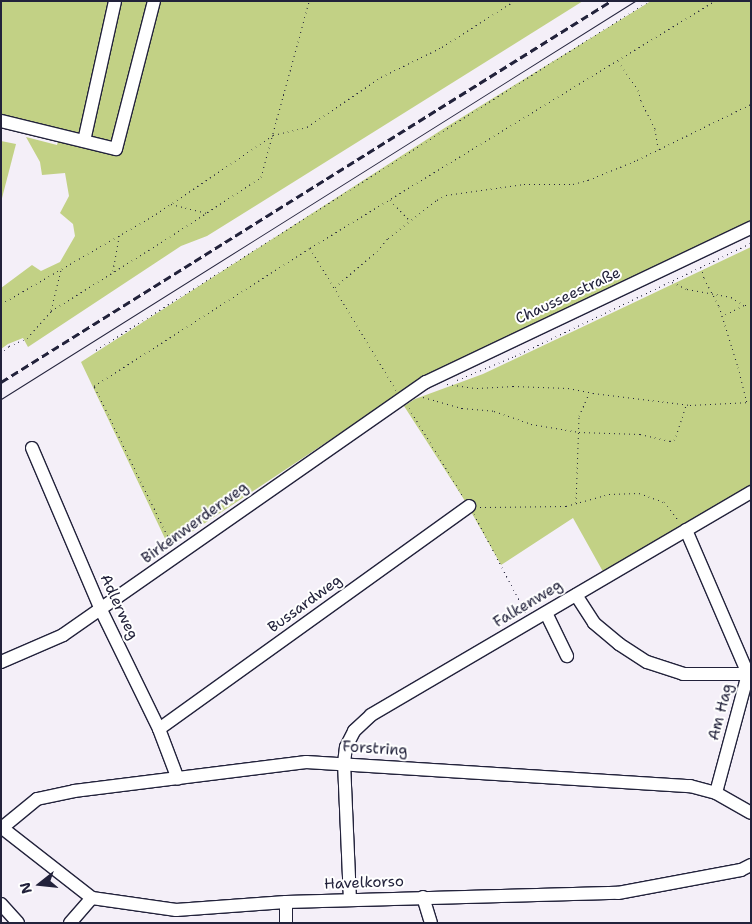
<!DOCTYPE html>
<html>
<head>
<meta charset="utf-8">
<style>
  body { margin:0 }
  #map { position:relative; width:752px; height:924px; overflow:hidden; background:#f4eff8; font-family:"Shantell Sans",sans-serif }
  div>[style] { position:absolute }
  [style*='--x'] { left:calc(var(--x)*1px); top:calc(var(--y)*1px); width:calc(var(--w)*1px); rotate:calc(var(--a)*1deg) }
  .green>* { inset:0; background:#c2d185 }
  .path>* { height:1px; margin-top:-0.5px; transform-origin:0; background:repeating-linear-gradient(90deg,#22223b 0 1px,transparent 0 5px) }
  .roads { filter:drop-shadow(1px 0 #22223b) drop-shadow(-1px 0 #22223b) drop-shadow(0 1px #22223b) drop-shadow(0 -1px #22223b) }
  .minor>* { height:12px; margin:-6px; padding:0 6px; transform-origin:6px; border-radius:6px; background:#fff }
  .tram>* { height:1px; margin:-0.5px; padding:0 0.5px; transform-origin:0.5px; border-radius:0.5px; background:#22223b }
  .rail>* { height:2.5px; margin-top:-1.25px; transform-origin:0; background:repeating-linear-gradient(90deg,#22223b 0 8px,transparent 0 12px) }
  span { translate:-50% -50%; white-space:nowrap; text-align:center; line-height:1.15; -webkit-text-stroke:4px #fff; paint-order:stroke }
  .street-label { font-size:15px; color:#22223b }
  .frame { position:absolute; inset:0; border:2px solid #22223b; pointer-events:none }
  .north { position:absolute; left:15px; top:859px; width:50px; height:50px; -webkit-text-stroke:4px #fff; paint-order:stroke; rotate:254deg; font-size:14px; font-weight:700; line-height:20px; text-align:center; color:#22223b }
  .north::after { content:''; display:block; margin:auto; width:18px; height:22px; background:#22223b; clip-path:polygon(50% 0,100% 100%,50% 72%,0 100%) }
</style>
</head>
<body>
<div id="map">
  <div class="green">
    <i style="clip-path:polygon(1px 1px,583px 1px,207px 236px,181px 246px,28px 347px,23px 338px,8px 344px,1px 349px,1px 288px,32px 265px,41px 271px,60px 262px,75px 236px,73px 224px,60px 213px,69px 196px,65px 173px,42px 175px,40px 162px,26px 137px,57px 145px,61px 130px,1px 118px)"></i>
    <i style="clip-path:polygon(651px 1px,751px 1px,751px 222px,524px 328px,423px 378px,169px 547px,81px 362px,443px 129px)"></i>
    <i style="clip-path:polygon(1px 141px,16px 144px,1px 202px)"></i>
    <i style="clip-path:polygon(751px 247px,751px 492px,606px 577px,573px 518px,501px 565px,465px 501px,404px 406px,415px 399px,483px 374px)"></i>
  </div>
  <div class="path">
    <i style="--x:618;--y:61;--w:35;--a:55"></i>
    <i style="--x:638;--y:90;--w:11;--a:75"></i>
    <i style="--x:641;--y:101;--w:31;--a:63"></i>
    <i style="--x:655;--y:129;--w:20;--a:81"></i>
    <i style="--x:390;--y:200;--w:28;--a:46"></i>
    <i style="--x:171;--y:204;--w:36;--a:14"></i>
    <i style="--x:310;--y:248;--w:166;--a:58.8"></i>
    <i style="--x:701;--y:267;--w:11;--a:75"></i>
    <i style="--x:704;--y:278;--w:32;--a:62"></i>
    <i style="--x:719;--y:306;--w:64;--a:72.7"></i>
    <i style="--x:738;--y:367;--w:36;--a:76"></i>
    <i style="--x:113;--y:271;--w:36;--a:-80"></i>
    <i style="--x:672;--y:282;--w:17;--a:25"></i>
    <i style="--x:687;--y:289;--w:45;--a:10.3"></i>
    <i style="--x:731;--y:297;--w:15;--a:32"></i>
    <i style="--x:744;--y:305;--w:25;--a:153"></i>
    <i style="--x:335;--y:287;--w:55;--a:-40.6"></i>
    <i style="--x:377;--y:251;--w:17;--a:-50"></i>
    <i style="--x:388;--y:238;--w:62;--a:-37.8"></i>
    <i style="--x:437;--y:200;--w:10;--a:-29"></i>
    <i style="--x:446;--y:195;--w:79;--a:-8"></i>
    <i style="--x:524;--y:184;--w:49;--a:0"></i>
    <i style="--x:573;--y:184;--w:16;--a:-15"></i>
    <i style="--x:588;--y:180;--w:53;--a:-22.2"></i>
    <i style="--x:637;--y:160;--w:127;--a:-26.2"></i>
    <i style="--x:1;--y:304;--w:179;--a:-30.1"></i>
    <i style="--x:156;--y:214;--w:141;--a:-34"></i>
    <i style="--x:273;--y:135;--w:35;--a:-13"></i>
    <i style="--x:307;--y:127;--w:89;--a:-34"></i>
    <i style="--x:381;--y:77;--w:68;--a:-26.2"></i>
    <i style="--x:442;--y:47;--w:85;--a:-32.6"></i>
    <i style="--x:745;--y:305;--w:6;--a:0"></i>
    <i style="--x:51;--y:310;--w:41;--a:-76"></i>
    <i style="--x:96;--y:350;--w:654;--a:-32.26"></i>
    <i style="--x:1;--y:354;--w:11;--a:-45"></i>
    <i style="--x:9;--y:346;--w:20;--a:-24"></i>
    <i style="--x:27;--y:338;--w:36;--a:-48"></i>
    <i style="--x:51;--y:311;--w:145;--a:-32"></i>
    <i style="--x:174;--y:234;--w:104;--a:-33.2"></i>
    <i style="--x:261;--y:177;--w:182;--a:-74.7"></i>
    <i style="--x:457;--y:380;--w:63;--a:-22.5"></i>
    <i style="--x:515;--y:356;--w:262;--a:-25.6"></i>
    <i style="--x:447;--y:384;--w:30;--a:8"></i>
    <i style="--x:477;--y:388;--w:36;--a:-3"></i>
    <i style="--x:513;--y:386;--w:55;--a:2.1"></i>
    <i style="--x:568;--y:388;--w:25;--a:11"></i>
    <i style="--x:593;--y:393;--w:98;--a:7.1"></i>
    <i style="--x:690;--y:405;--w:61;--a:-2.8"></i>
    <i style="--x:423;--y:397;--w:41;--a:15.8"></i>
    <i style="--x:462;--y:408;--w:32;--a:5"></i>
    <i style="--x:494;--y:411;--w:39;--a:19"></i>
    <i style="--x:531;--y:424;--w:49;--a:9.5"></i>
    <i style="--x:579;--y:432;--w:61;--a:1.9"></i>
    <i style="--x:640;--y:434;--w:31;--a:13"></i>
    <i style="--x:670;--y:441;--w:4;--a:-14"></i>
    <i style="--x:674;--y:440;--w:4;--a:-63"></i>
    <i style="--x:676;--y:436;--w:32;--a:-72"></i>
    <i style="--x:409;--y:408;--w:103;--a:58.5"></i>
    <i style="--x:576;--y:503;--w:87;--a:-88"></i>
    <i style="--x:579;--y:416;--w:24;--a:-66"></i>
    <i style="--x:480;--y:507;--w:86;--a:-0.7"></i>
    <i style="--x:566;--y:506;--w:45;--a:-15.6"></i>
    <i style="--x:609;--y:494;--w:30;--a:-2"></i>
    <i style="--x:639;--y:493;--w:27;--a:20"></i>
    <i style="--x:664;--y:502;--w:24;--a:52"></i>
    <i style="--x:474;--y:514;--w:112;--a:62.3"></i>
    <i style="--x:172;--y:545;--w:177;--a:-116.1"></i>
    <i style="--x:94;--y:386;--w:256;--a:-32.6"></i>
    <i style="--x:310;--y:248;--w:474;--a:-31.4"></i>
  </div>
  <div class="roads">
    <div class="minor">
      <i style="--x:1;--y:121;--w:118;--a:13.7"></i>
      <i style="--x:116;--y:149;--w:153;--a:-75.6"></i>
      <i style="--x:84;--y:141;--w:143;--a:-77.5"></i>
      <i style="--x:32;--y:448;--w:176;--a:66.9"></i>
      <i style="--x:101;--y:610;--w:132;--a:64"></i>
      <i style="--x:159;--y:729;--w:53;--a:69.2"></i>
      <i style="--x:686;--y:530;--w:157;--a:66.7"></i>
      <i style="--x:748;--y:674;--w:123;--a:105.1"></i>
      <i style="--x:576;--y:595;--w:33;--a:57"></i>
      <i style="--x:594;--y:623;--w:33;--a:40"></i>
      <i style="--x:619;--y:644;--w:33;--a:33"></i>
      <i style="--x:647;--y:662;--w:38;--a:18"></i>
      <i style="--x:683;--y:674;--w:68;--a:0"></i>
      <i style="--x:546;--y:613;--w:48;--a:64"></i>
      <i style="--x:1;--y:662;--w:68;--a:-23.5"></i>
      <i style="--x:63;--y:635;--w:442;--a:-34.9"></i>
      <i style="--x:426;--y:382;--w:360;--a:-25.4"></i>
      <i style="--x:159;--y:729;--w:382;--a:-35.7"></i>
      <i style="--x:1;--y:827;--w:115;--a:38"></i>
      <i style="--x:92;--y:898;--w:85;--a:8.1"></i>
      <i style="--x:176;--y:910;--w:110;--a:-4.2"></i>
      <i style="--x:286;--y:902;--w:332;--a:-1.6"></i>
      <i style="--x:618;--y:893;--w:125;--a:-10.6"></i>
      <i style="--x:741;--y:870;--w:11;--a:-27"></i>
      <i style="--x:3;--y:827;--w:44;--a:-39.5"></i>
      <i style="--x:37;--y:799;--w:38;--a:-12"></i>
      <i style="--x:74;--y:791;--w:234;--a:-7.1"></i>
      <i style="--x:306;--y:762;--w:385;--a:3.6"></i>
      <i style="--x:690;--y:786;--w:27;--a:15"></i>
      <i style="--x:716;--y:793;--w:40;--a:29.7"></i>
      <i style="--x:423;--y:897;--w:27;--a:73"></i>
      <i style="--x:350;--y:900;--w:137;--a:-92.5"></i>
      <i style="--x:344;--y:763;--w:16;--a:-83"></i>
      <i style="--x:346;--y:747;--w:18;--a:-63"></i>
      <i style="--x:354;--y:731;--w:23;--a:-43"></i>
      <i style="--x:371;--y:715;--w:441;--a:-30.4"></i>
      <i style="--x:286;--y:902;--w:21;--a:90"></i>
      <i style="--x:1;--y:904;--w:25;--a:48"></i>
      <i style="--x:70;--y:923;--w:33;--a:-49"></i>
    </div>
  </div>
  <div class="tram">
    <i style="--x:1;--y:399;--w:749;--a:-32.12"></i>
  </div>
  <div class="rail">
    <i style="--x:1;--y:382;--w:719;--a:-31.99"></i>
  </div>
  <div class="street-label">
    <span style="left:568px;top:296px;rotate:-25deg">Chausseestraße</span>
    <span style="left:195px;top:523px;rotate:-36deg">Birkenwerderweg</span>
    <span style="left:305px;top:604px;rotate:-36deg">Bussardweg</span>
    <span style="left:528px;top:604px;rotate:-31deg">Falkenweg</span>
    <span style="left:119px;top:607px;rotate:65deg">Adlerweg</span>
    <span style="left:721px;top:712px;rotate:-75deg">Am Hag</span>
    <span style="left:375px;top:749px;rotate:4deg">Forstring</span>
    <span style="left:364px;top:883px;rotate:-2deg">Havelkorso</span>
  </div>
  <div class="frame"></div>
  <div class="north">N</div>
</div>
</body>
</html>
